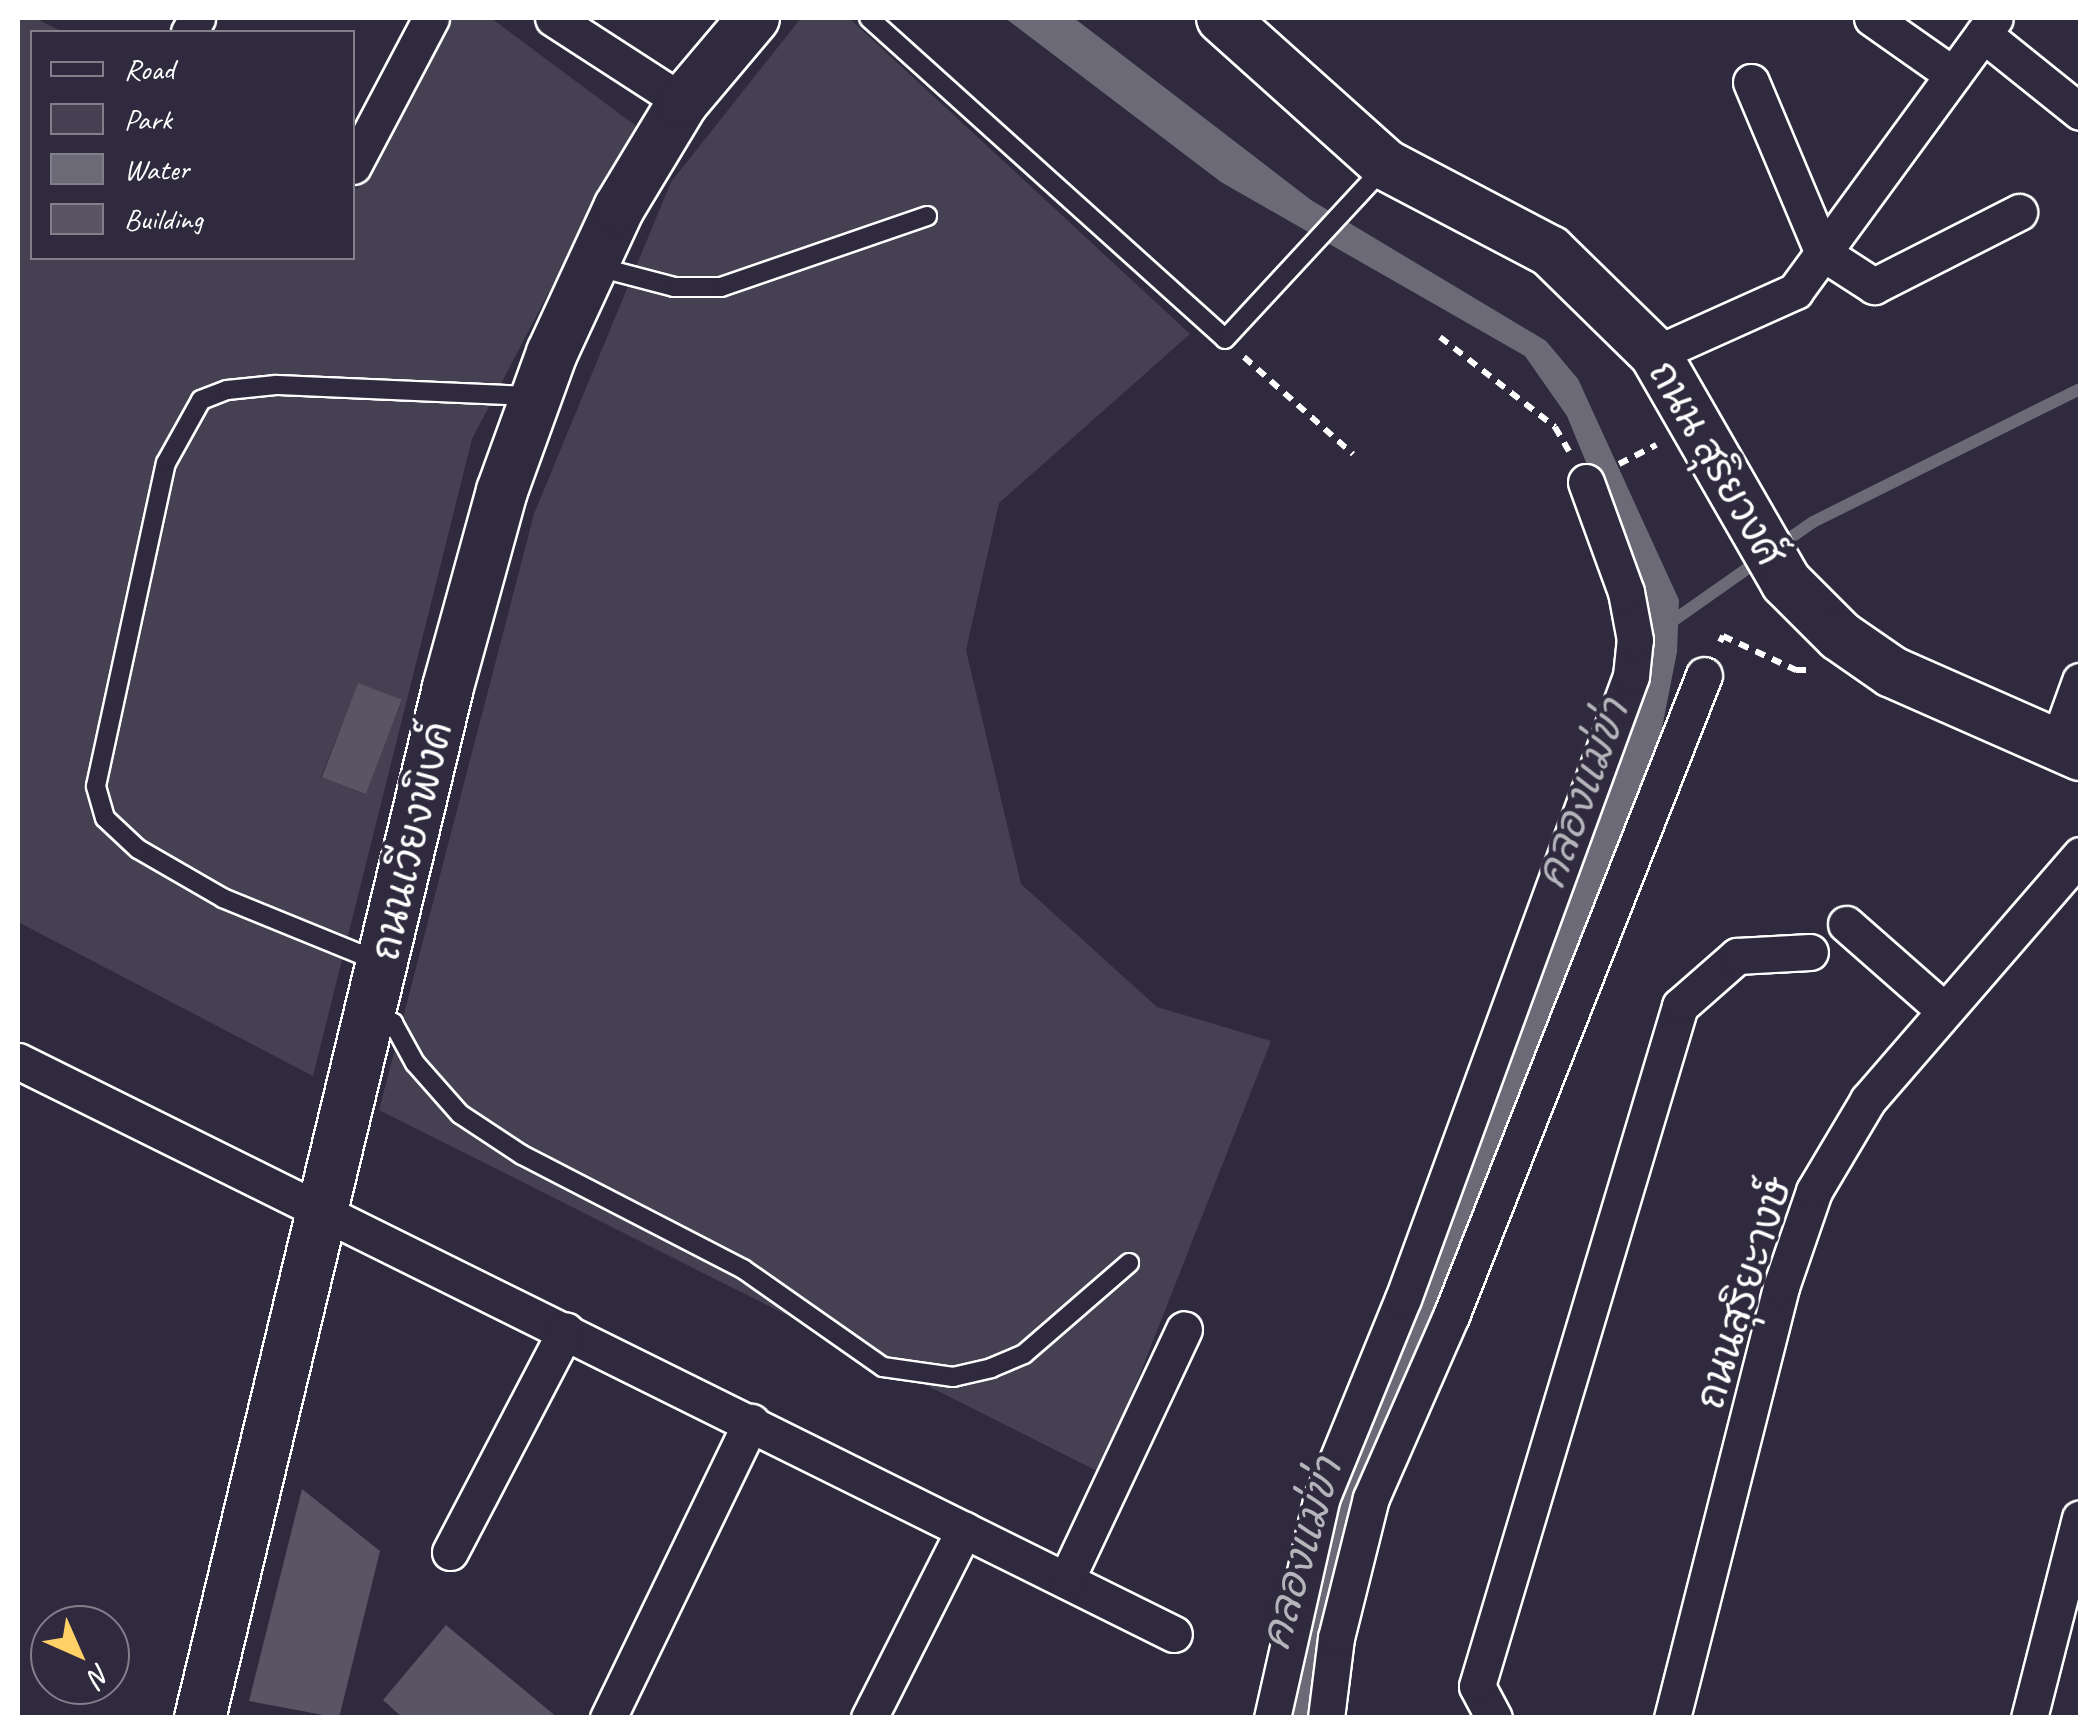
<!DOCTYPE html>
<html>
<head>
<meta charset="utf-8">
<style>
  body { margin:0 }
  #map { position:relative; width:2098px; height:1735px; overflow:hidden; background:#2f2a3d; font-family:Caveat,"Playpen Sans Thai",sans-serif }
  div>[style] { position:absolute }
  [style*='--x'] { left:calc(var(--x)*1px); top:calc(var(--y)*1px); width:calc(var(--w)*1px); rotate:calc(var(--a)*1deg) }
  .green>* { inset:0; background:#464152 }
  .water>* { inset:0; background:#6d6a77 }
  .stream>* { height:12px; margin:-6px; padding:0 6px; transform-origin:6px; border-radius:6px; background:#6d6a77 }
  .building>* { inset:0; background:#595564; transform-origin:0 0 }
  .path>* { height:6px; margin-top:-3px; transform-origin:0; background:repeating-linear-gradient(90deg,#fff 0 10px,transparent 0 18px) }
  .roads { filter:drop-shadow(2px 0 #fff) drop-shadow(-2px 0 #fff) drop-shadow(0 2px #fff) drop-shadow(0 -2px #fff) }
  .lane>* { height:18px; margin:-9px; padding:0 9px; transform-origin:9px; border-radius:9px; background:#2f2a3d }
  .street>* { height:35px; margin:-17.5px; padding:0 17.5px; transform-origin:17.5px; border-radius:17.5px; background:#2f2a3d }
  .secondary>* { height:50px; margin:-25px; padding:0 25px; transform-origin:25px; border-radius:25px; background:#2f2a3d }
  span { translate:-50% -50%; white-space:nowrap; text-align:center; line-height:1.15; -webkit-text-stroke:8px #2f2a3d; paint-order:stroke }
  .street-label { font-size:40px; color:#fff }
  .water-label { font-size:42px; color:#b6b4bb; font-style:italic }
  .frame { position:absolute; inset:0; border:20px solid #fff; pointer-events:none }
  .legend { position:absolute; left:30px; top:30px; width:325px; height:230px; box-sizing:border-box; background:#2f2a3d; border:2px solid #827f8b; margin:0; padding:12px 18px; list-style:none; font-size:30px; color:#fff }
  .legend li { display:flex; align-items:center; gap:20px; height:50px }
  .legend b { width:50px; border:2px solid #827f8b }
  .north { position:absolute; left:30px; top:1605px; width:100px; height:100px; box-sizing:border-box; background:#2f2a3d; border:2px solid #827f8b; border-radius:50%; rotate:135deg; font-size:28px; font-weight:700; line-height:40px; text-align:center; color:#fff }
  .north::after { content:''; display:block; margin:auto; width:35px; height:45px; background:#ffd166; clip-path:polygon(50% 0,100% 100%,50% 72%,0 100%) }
</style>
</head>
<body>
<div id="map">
  <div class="green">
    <i style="clip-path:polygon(evenodd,18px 18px,35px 18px,63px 32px,32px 32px,32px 258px,352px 258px,353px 187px,358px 189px,452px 18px,491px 18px,636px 126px,472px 439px,313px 1076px,18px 922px,18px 18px,358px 684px,402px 701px,364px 794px,321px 777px,358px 684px)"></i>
    <i style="clip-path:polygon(801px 18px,849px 18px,1190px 334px,999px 503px,966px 650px,1021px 884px,1157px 1007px,1271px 1041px,1101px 1473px,379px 1110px,534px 514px,671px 182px)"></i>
  </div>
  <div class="water">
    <i style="clip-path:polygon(1005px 18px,1074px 18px,1311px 200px,1546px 341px,1578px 379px,1679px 600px,1677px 652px,1661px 733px,1574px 978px,1445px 1306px,1316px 1717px,1281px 1717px,1328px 1499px,1635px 715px,1611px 523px,1567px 416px,1525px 356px,1221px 182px)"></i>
  </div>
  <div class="stream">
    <i style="--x:1777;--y:547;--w:44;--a:-34.8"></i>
    <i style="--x:1813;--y:522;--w:298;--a:-26.5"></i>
    <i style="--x:1667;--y:625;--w:115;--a:-35.1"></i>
  </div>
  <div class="building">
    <i style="left:358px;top:683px;width:47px;height:101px;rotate:21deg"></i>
    <i style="clip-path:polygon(302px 1489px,380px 1551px,339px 1718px,249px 1701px)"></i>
    <i style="clip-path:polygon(446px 1625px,558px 1718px,403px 1718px,383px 1700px)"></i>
  </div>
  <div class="path">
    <i style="--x:1440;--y:337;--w:146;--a:38"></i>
    <i style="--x:1555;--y:427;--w:28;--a:60"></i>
    <i style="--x:1244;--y:357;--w:146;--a:41.7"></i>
    <i style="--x:1619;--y:464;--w:42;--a:-27.2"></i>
    <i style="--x:1720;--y:642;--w:7;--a:-63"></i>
    <i style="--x:1723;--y:636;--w:81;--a:25"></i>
    <i style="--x:1796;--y:670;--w:15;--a:0"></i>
  </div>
  <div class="roads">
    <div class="lane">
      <i style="--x:869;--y:18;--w:479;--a:42"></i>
      <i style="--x:1225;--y:339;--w:234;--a:-47.2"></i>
      <i style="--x:598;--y:267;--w:79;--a:14.7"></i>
      <i style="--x:674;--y:287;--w:47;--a:0"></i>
      <i style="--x:721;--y:287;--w:218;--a:-19"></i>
      <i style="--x:377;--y:961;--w:166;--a:-157.8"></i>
      <i style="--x:223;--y:898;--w:98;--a:-150"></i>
      <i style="--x:138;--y:849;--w:45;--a:-136.8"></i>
      <i style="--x:105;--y:818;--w:33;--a:-106"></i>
      <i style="--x:96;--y:786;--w:330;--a:-77.8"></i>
      <i style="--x:166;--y:463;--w:72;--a:-60.9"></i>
      <i style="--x:201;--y:400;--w:28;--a:-21"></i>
      <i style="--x:227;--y:390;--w:49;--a:-5.8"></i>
      <i style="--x:276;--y:385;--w:256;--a:2.5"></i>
      <i style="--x:370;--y:1014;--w:25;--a:21"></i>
      <i style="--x:393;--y:1023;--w:46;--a:61.2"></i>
      <i style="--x:415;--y:1063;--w:68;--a:48.6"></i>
      <i style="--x:460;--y:1114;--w:74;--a:33.5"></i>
      <i style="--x:522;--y:1155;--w:249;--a:27.3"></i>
      <i style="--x:743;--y:1269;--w:171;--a:35"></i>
      <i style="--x:883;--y:1367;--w:71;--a:8.1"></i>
      <i style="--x:953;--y:1377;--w:39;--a:-13"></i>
      <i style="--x:991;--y:1368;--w:36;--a:-23"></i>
      <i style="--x:1024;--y:1354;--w:139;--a:-40.9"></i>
    </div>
    <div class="street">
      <i style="--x:553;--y:18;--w:155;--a:32.9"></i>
      <i style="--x:1872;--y:18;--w:99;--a:35.1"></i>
      <i style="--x:189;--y:32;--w:16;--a:-60"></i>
      <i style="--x:1983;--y:34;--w:124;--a:38.8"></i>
      <i style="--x:1751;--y:82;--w:186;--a:67.2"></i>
      <i style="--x:1823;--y:253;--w:61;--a:32.9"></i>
      <i style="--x:1874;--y:286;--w:163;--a:-27"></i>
      <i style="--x:353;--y:166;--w:167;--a:-62.2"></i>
      <i style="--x:1655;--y:354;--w:154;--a:-24.2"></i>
      <i style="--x:1795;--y:291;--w:338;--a:-53.8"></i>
      <i style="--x:2058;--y:742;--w:65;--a:-70.2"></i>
      <i style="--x:1846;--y:924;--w:130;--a:41.3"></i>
      <i style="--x:18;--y:1061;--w:1290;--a:26.37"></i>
      <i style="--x:450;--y:1552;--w:250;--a:-62.4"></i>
      <i style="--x:1066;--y:1580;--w:277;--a:-64.8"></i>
      <i style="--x:608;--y:1718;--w:329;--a:-64.2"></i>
      <i style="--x:869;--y:1718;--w:211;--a:-63.2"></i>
      <i style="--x:1272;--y:1718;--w:227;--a:-77.3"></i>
      <i style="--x:1322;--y:1497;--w:214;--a:-67.8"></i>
      <i style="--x:1403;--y:1299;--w:663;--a:-69.9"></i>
      <i style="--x:1631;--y:676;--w:36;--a:-84"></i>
      <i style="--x:1635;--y:640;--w:49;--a:-100.6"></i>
      <i style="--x:1626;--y:592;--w:117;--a:-110"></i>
      <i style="--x:1326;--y:1718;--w:81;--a:-82.9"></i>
      <i style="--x:1336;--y:1638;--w:144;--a:-76"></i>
      <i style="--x:1371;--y:1498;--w:199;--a:-66.3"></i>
      <i style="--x:1451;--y:1316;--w:689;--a:-68.46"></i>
      <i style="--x:1494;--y:1718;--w:36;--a:-118"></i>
      <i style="--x:1477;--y:1686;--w:710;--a:-73.38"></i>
      <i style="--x:1680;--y:1006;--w:76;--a:-41.3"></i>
      <i style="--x:1737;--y:956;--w:73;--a:-3.1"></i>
      <i style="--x:1672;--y:1718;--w:445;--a:-75.8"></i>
      <i style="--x:1781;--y:1287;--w:102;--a:-71"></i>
      <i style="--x:1814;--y:1191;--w:106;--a:-59.3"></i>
      <i style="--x:1868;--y:1100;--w:324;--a:-49.1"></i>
      <i style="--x:2029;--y:1718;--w:206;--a:-75.7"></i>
    </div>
    <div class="secondary">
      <i style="--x:1222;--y:18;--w:220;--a:41.9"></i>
      <i style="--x:1386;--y:165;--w:185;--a:27.7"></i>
      <i style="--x:1550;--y:251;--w:147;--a:44.4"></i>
      <i style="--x:1655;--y:354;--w:263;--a:60.1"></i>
      <i style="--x:1786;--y:582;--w:76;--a:45"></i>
      <i style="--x:1840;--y:636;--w:63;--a:34.7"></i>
      <i style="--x:1892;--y:672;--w:206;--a:23.8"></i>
      <i style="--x:200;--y:1718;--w:1060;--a:-76.47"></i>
      <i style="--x:448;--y:687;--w:203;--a:-74.6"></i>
      <i style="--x:502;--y:491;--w:147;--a:-70.1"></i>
      <i style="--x:552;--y:353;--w:160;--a:-65.2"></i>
      <i style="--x:619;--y:208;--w:124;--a:-58.9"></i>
      <i style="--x:683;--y:102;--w:110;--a:-49.8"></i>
    </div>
  </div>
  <div class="street-label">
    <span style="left:1716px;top:463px;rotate:60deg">ถนน สุริยวงศ์</span>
    <span style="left:412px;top:841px;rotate:-77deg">ถนนเวียงพิงค์</span>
    <span style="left:1744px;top:1293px;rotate:-73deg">ถนนสุริยะางษ์</span>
  </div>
  <div class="water-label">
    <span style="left:1583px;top:794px;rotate:-70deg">คลองแม่ข่า</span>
    <span style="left:1302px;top:1554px;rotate:-74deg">คลองแม่ข่า</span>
  </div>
  <div class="frame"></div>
  <ul class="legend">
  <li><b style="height:12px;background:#2f2a3d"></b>Road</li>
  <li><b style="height:28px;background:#464152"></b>Park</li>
  <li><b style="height:28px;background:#6d6a77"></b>Water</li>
  <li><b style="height:28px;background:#595564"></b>Building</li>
  </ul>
  <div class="north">N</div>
</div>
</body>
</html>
